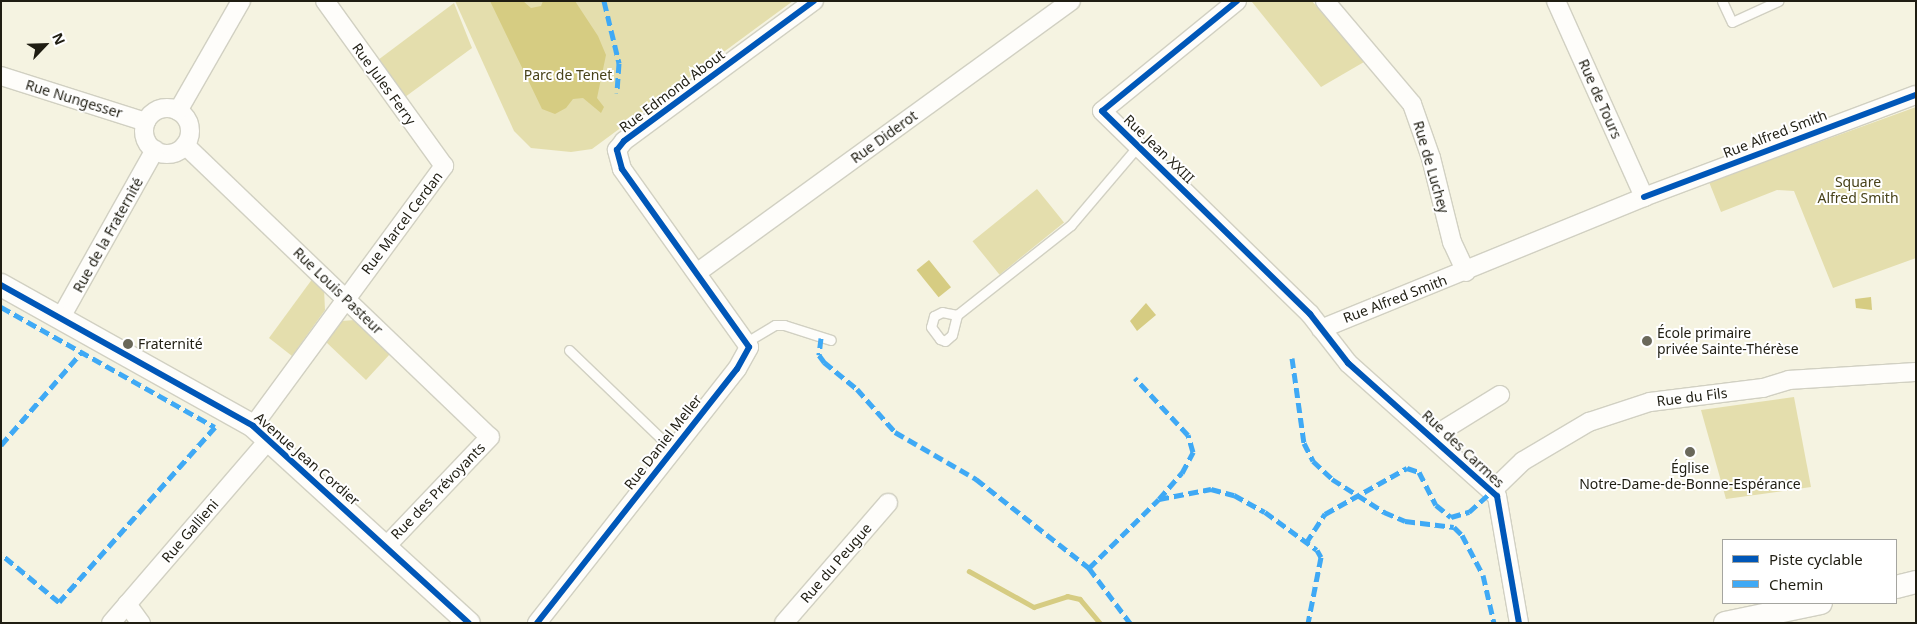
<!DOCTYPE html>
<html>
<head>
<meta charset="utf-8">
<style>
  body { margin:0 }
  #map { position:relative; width:1917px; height:624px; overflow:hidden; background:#f5f3e1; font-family:"Noto Sans",sans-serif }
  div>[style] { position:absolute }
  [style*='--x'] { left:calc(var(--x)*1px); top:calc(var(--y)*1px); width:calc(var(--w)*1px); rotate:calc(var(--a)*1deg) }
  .green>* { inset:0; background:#e4dead; transform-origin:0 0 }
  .water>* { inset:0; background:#d6cc82; transform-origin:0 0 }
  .stream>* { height:4.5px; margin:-2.25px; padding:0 2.25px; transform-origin:2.25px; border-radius:2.25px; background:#d6cc82 }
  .roads { filter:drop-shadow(1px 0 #d1d0c2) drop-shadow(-1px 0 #d1d0c2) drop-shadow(0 1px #d1d0c2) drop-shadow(0 -1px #d1d0c2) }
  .service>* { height:9px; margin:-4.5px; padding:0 4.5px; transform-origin:4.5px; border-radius:4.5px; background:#fefdfa }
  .minor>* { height:18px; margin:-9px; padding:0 9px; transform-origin:9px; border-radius:9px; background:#fefdfa }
  .minor>.ring { margin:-9px; padding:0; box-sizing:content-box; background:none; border:18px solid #fefdfa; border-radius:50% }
  .tertiary>* { height:22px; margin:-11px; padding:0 11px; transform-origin:11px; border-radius:11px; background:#fefdfa }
  .quiet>* { height:5px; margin-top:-2.5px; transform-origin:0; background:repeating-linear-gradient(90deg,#3fa9f5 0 10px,transparent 0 15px) }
  .cycleway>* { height:6px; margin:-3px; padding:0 3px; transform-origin:3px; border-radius:3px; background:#0057b8 }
  .dots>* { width:14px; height:14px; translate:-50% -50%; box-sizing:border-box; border:2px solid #fff; border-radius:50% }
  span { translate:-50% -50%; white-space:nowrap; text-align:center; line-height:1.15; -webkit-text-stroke:4px #fff; paint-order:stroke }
  .park-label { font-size:14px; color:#484219 }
  .street-label { font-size:14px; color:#1f1d12 }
  .poi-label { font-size:14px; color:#1f1d12 }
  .left { translate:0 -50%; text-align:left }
  .frame { position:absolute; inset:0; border:2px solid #1f1d12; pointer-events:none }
  .legend { position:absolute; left:1722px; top:539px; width:175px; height:65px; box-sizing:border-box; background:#fff; border:1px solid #a5a5a0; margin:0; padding:6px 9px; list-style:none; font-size:15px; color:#1f1d12 }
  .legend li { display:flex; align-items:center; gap:10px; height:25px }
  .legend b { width:25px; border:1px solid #a5a5a0 }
  .north { position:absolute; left:20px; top:20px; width:50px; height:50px; -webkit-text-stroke:4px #fff; paint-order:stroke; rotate:66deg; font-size:14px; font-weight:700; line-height:20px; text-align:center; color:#1f1d12 }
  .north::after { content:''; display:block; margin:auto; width:18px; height:22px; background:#1f1d12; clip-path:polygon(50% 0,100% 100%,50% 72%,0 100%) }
</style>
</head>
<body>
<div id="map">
  <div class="green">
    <i style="clip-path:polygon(455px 1px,793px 1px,592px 149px,571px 152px,531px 148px,514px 131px)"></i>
    <i style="clip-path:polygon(1312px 1px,1364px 62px,1321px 87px,1252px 2px)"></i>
    <i style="clip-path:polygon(454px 3px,472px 48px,405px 97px,378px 60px)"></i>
    <i style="clip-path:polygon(1916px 107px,1916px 258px,1833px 288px,1794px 191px,1777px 190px,1721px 212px,1709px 182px)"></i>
    <i style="left:1037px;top:189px;width:43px;height:83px;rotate:51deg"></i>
    <i style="clip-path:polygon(313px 278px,324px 289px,325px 310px,292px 356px,269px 338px)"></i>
    <i style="clip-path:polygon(355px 320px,390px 354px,366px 380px,326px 342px,341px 321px)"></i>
    <i style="clip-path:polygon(1794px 397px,1811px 487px,1726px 499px,1701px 410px)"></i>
  </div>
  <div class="water">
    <i style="clip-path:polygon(490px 1px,523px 1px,531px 8px,541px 6px,543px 1px,575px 1px,598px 36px,606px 55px,597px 98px,604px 107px,601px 113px,583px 98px,573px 99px,566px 108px,555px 114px,542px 109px)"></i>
    <i style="left:929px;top:260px;width:35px;height:16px;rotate:51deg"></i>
    <i style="clip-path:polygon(1871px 297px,1872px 310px,1856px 308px,1855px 299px)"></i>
    <i style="clip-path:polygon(1146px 303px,1156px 315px,1137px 331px,1130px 321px)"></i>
  </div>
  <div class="stream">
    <i style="--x:969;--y:571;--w:74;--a:29"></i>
    <i style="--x:1034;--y:607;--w:35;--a:-18"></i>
    <i style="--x:1067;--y:596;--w:13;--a:13"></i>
    <i style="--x:1080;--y:599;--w:31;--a:50"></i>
  </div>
  <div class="roads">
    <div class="service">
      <i style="--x:1722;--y:1;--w:23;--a:65"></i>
      <i style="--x:1732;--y:22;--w:51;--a:-24.5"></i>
      <i style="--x:957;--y:315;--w:15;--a:-169"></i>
      <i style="--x:942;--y:312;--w:9;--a:153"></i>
      <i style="--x:934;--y:316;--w:11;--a:105"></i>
      <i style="--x:931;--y:327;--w:15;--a:53"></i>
      <i style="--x:940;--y:339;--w:5;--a:22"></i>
      <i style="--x:945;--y:341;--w:9;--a:-41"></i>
      <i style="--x:952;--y:335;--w:21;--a:-76"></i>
      <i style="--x:957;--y:315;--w:145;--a:-38.3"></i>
      <i style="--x:1071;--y:225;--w:104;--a:-49.7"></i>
      <i style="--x:748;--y:341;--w:31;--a:-31"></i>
      <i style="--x:775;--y:325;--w:9;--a:0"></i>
      <i style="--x:784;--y:325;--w:49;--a:17.7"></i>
      <i style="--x:569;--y:350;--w:144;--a:43.9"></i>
    </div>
    <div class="minor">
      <i style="--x:1237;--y:1;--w:174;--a:140.8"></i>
      <i style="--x:1102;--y:111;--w:291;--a:44.3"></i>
      <i style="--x:1310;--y:314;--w:62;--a:52.2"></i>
      <i style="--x:1348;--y:363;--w:200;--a:41.8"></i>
      <i style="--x:1497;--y:496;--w:129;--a:80.2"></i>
      <i style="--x:1325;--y:1;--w:135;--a:49.8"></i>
      <i style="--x:1412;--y:104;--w:57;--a:70.6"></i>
      <i style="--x:1431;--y:158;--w:87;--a:76"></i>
      <i style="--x:1452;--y:242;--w:33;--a:65"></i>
      <i style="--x:1556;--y:1;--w:215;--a:65.8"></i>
      <i style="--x:1;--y:76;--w:152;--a:17.6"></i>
      <i class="ring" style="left:144px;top:108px;width:28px;height:28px"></i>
      <i style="--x:178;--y:111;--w:127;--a:-60.2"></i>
      <i style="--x:185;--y:145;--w:422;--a:43.8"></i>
      <i style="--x:490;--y:437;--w:149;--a:133.6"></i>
      <i style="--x:698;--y:272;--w:461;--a:-36"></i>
      <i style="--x:60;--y:319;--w:194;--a:-60.7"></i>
      <i style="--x:1321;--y:329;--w:349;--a:-22.2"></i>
      <i style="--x:1644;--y:197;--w:290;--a:-20.6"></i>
      <i style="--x:253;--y:426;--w:323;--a:-53.7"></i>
      <i style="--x:444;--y:166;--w:203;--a:-125.8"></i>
      <i style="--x:1432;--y:437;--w:80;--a:-31.7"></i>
      <i style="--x:1492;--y:491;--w:43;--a:-44.1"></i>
      <i style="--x:1523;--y:461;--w:77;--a:-30.6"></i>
      <i style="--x:1589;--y:422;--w:64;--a:-18.2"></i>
      <i style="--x:1650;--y:402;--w:114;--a:-7.1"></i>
      <i style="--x:1763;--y:388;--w:27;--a:-17"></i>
      <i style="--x:1789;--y:380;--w:127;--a:-3.6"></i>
      <i style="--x:127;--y:604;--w:24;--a:54"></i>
      <i style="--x:111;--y:623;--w:243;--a:-49.3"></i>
      <i style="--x:537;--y:623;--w:323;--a:-51.8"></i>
      <i style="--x:737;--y:369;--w:25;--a:-61"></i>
      <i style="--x:749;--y:347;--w:219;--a:-125.5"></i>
      <i style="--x:622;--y:169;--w:20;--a:-105"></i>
      <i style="--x:617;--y:150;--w:11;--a:-52"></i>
      <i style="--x:624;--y:141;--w:236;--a:-36.4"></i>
      <i style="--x:784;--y:623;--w:159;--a:-49.1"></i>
    </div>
    <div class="tertiary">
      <i style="--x:1;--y:285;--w:289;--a:29.2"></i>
      <i style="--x:253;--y:426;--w:292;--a:42.4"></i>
      <i style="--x:1896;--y:587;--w:21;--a:-14"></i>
      <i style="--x:1725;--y:623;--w:98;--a:-11.8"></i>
    </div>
  </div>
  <div class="quiet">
    <i style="--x:604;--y:1;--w:64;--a:76.4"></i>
    <i style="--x:619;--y:63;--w:30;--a:94"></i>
    <i style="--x:1;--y:307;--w:245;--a:29.3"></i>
    <i style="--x:215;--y:427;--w:234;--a:131.7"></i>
    <i style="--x:59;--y:602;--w:75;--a:-140.4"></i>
    <i style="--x:821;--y:338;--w:17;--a:97"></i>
    <i style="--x:819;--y:355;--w:9;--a:54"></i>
    <i style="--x:824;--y:362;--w:43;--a:39.3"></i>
    <i style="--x:857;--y:389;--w:57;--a:48.5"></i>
    <i style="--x:895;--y:432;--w:94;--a:30.1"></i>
    <i style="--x:976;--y:479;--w:144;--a:38.2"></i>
    <i style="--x:1089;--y:568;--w:69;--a:53.3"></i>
    <i style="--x:1292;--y:358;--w:86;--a:82"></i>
    <i style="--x:1304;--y:443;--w:20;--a:63"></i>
    <i style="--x:1313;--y:461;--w:26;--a:43"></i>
    <i style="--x:1332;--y:479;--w:62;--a:32.4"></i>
    <i style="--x:1384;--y:512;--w:23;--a:23"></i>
    <i style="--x:1405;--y:521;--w:49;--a:7"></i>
    <i style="--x:1454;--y:527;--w:11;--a:45"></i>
    <i style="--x:1462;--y:535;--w:45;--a:62.3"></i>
    <i style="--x:1483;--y:575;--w:49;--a:77.1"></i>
    <i style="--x:1;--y:445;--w:122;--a:-49"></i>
    <i style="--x:1159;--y:499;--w:53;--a:-10.9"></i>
    <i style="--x:1211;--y:489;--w:24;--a:15"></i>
    <i style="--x:1234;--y:495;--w:35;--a:29"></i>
    <i style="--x:1265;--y:512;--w:64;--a:36.2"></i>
    <i style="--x:1317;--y:550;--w:8;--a:60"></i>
    <i style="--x:1321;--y:557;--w:67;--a:101.1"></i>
    <i style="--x:1306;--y:543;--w:35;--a:-57"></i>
    <i style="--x:1325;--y:514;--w:94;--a:-29.3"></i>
    <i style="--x:1407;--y:468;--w:13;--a:18"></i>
    <i style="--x:1419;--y:472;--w:37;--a:63"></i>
    <i style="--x:1436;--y:505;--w:19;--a:39"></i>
    <i style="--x:1451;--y:517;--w:19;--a:-16"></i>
    <i style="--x:1469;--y:512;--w:31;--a:-42"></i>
    <i style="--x:1089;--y:568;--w:98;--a:-44.6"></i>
    <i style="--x:1159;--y:499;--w:35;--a:-49"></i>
    <i style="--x:1182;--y:473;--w:24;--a:-62"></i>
    <i style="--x:1193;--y:452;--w:18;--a:-106"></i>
    <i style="--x:1188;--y:435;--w:78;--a:-132.9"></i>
  </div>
  <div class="cycleway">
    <i style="--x:1237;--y:1;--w:174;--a:140.8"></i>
    <i style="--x:1102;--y:111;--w:291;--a:44.3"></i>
    <i style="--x:1310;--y:314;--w:62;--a:52.2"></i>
    <i style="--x:1348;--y:363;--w:200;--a:41.8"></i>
    <i style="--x:1497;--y:496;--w:129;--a:80.2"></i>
    <i style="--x:1644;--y:197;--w:290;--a:-20.6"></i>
    <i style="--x:1;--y:285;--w:289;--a:29.2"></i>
    <i style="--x:253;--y:426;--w:292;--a:42.4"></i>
    <i style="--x:537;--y:623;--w:323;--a:-51.8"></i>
    <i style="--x:737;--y:369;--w:25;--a:-61"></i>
    <i style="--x:749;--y:347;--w:219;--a:-125.5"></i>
    <i style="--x:622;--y:169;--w:20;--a:-105"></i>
    <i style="--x:617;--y:150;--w:11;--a:-52"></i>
    <i style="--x:624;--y:141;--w:236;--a:-36.4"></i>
  </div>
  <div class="dots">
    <i style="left:1647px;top:341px;background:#6a685a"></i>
    <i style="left:128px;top:344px;background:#6a685a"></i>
    <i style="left:1690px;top:452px;background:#6a685a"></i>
  </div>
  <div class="park-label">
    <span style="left:568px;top:75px">Parc de Tenet</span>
    <span style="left:1858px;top:190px">Square<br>Alfred Smith</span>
  </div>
  <div class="street-label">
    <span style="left:384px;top:84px;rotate:54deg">Rue Jules Ferry</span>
    <span style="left:672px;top:91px;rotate:-37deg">Rue Edmond About</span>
    <span style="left:74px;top:99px;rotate:17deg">Rue Nungesser</span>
    <span style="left:1600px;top:99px;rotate:66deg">Rue de Tours</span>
    <span style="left:1775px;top:134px;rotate:-21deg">Rue Alfred Smith</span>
    <span style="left:884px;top:137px;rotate:-36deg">Rue Diderot</span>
    <span style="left:1159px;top:149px;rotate:44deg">Rue Jean XXIII</span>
    <span style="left:1431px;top:167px;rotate:74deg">Rue de Luchey</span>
    <span style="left:402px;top:223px;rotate:-53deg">Rue Marcel Cerdan</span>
    <span style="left:108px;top:235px;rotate:-61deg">Rue de la Fraternité</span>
    <span style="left:338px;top:291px;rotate:44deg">Rue Louis Pasteur</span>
    <span style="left:1395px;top:299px;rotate:-21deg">Rue Alfred Smith</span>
    <span style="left:1692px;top:397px;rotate:-7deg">Rue du Fils</span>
    <span style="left:663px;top:442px;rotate:-52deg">Rue Daniel Meller</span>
    <span style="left:1463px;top:449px;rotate:43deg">Rue des Carmes</span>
    <span style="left:307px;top:459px;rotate:41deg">Avenue Jean Cordier</span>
    <span style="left:438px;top:491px;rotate:-46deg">Rue des Prévoyants</span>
    <span style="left:190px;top:531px;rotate:-49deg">Rue Gallieni</span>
    <span style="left:836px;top:563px;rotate:-49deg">Rue du Peugue</span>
  </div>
  <div class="poi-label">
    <span class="left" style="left:1657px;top:341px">École primaire<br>privée Sainte-Thérèse</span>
    <span class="left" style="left:138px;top:344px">Fraternité</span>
    <span style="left:1690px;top:476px">Église<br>Notre-Dame-de-Bonne-Espérance</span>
  </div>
  <div class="frame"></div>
  <ul class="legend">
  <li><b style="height:6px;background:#0057b8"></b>Piste cyclable</li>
  <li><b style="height:6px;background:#3fa9f5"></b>Chemin</li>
  </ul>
  <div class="north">N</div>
</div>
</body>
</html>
